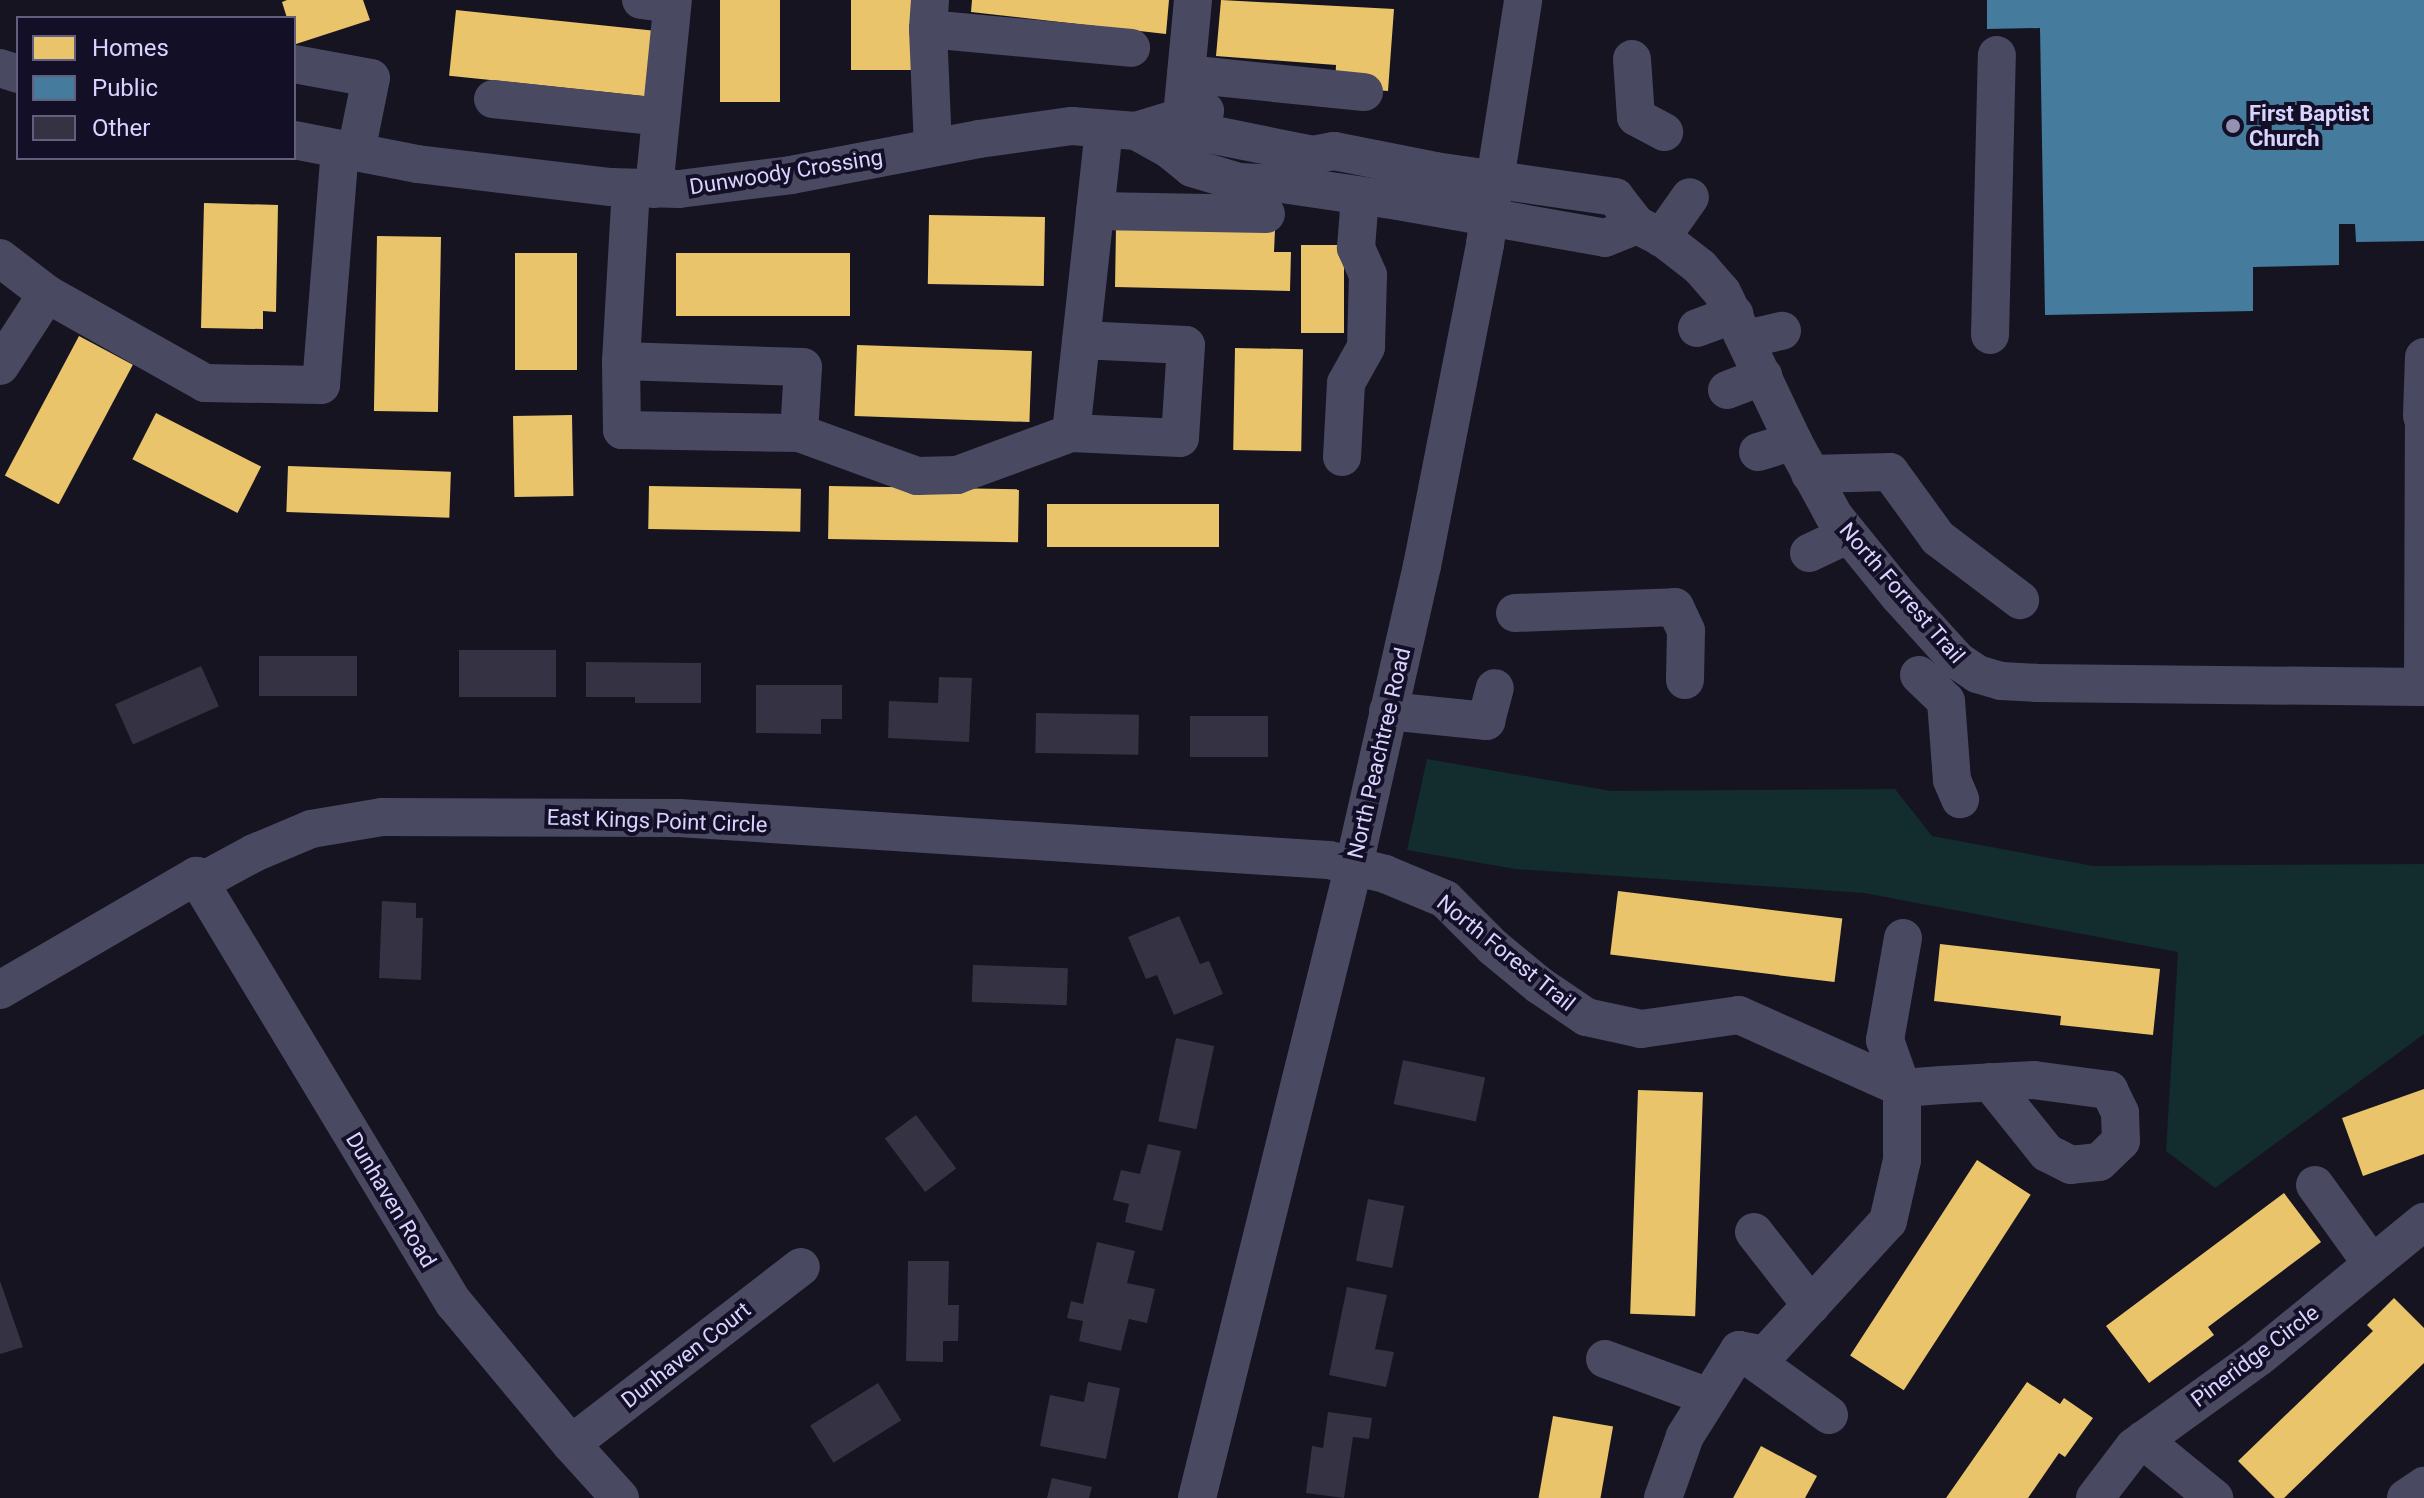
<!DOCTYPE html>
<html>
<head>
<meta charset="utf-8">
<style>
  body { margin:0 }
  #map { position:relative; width:2424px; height:1498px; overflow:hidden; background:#161421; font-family:Roboto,sans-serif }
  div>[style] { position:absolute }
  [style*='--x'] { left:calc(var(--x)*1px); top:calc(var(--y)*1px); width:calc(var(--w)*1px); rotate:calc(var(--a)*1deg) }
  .green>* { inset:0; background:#132c2d }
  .homes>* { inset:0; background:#e9c46a; transform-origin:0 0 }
  .public>* { inset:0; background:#457b9d }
  .building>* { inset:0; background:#343243; transform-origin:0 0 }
  .minor>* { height:38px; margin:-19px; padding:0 19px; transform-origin:19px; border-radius:19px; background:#4a4962 }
  .dots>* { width:22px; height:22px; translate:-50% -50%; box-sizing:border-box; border:4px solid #130f26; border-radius:50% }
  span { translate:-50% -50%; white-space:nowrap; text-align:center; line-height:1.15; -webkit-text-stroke:8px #130f26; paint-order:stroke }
  .poi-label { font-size:22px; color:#d9d4ff; font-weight:700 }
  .left { translate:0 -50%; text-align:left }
  .street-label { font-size:22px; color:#d9d4ff }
  .legend { position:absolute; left:16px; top:16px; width:280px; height:144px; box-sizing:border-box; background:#130f26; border:2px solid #625e7d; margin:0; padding:10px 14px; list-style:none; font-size:24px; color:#d9d4ff }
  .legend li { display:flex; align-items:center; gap:16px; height:40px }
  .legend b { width:40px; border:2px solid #625e7d }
</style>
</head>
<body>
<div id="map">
  <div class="green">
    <i style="clip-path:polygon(1427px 759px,1611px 791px,1895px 789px,1932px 836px,2093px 866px,2424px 864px,2424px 1034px,2215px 1188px,2166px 1151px,2178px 952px,1864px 893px,1515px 869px,1407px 850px)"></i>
  </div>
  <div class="homes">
    <i style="clip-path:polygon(287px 0,363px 0,370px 20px,296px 44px,294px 18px,287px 18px,282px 2px)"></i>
    <i style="left:720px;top:0;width:60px;height:102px"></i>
    <i style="left:851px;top:0;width:60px;height:70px"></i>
    <i style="clip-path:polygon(972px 0,1169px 0,1166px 34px,971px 12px)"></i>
    <i style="clip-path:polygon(1221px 0,1394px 9px,1388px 91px,1335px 87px,1336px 65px,1216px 56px)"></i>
    <i style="left:456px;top:10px;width:197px;height:66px;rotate:6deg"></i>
    <i style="clip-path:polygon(204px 203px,278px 205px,276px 312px,263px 311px,263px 329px,201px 328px)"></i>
    <i style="left:929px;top:215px;width:116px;height:69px;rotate:1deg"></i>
    <i style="clip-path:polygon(1116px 226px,1275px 230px,1274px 252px,1291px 252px,1290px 291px,1115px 287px)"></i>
    <i style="left:377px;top:236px;width:64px;height:175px;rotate:1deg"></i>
    <i style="left:1301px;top:245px;width:43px;height:88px"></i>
    <i style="left:515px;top:253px;width:62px;height:117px"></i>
    <i style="left:676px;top:253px;width:174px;height:63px"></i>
    <i style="left:79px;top:336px;width:61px;height:158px;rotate:28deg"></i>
    <i style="left:857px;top:345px;width:175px;height:71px;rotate:2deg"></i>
    <i style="left:1235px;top:348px;width:68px;height:102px;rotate:1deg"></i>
    <i style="left:156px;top:413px;width:118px;height:52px;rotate:27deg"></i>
    <i style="left:572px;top:415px;width:81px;height:59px;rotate:89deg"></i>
    <i style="left:288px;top:466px;width:163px;height:46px;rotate:2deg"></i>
    <i style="left:649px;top:486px;width:152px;height:43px;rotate:1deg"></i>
    <i style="left:829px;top:486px;width:190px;height:53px;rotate:1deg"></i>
    <i style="left:1047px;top:504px;width:172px;height:43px"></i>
    <i style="left:1618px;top:891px;width:226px;height:64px;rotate:7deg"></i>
    <i style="clip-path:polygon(1940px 944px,2160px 969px,2153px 1035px,2060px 1025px,2061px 1016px,1934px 1001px)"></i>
    <i style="clip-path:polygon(2424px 1089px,2424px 1154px,2363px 1176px,2342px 1118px)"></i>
    <i style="left:1638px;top:1090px;width:65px;height:224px;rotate:2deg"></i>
    <i style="left:1977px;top:1160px;width:64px;height:233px;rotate:33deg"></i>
    <i style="clip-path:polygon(2284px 1193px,2321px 1242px,2208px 1327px,2214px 1335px,2149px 1383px,2106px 1326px)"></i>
    <i style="clip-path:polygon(2394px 1298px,2424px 1328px,2424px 1363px,2284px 1498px,2275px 1498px,2238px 1461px,2373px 1331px,2367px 1325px)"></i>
    <i style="clip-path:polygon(2027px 1382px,2060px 1404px,2064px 1398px,2093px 1418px,2065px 1457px,2059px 1453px,2028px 1498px,1946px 1498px)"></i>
    <i style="left:1553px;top:1416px;width:61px;height:83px;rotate:10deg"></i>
    <i style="clip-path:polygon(1761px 1446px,1817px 1476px,1805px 1498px,1733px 1498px)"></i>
  </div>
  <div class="public">
    <i style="clip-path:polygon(1987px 0,2424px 0,2424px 241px,2356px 242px,2355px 224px,2339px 224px,2339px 265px,2253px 267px,2253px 311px,2045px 315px,2040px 28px,1987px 29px)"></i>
  </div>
  <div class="building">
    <i style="left:459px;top:650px;width:97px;height:47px"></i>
    <i style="left:259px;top:656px;width:98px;height:40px"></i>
    <i style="clip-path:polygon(586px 662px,701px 663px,701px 703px,635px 703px,635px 697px,586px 697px)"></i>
    <i style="left:201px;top:666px;width:44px;height:94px;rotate:66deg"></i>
    <i style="clip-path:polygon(939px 677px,972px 678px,969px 742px,888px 738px,889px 701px,938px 703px)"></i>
    <i style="clip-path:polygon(756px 685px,842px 685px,842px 719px,821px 719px,821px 734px,756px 733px)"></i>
    <i style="left:1036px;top:713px;width:103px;height:40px;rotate:1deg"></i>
    <i style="left:1190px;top:716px;width:78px;height:41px"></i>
    <i style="clip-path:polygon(382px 901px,416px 903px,416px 918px,423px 918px,421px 980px,379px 978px)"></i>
    <i style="clip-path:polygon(1179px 916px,1200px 964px,1209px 961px,1223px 994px,1174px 1015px,1157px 975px,1146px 979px,1128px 937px)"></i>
    <i style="left:973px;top:965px;width:95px;height:37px;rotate:2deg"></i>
    <i style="left:1176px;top:1038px;width:39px;height:85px;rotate:12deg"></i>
    <i style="left:1403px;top:1060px;width:84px;height:45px;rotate:12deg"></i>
    <i style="left:916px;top:1115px;width:67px;height:39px;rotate:53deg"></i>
    <i style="clip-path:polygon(1148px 1144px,1181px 1151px,1162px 1231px,1125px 1222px,1129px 1204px,1113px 1200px,1121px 1170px,1140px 1174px)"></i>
    <i style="left:1368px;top:1199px;width:37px;height:63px;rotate:11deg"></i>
    <i style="clip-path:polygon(1097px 1242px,1135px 1251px,1127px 1283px,1155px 1289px,1147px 1323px,1129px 1319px,1121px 1351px,1079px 1341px,1083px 1321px,1067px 1318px,1071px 1301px,1083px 1304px)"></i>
    <i style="clip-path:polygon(908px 1261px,949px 1261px,948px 1305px,959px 1305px,958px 1341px,943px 1341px,943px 1362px,906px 1361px)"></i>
    <i style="clip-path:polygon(0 1281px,23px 1347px,0 1354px)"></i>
    <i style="clip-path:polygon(1347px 1287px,1387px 1295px,1375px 1349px,1394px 1352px,1386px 1387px,1329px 1375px)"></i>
    <i style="clip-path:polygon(1088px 1382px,1120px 1388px,1106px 1459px,1040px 1446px,1050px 1395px,1084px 1402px)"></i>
    <i style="left:878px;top:1383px;width:44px;height:80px;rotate:58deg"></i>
    <i style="clip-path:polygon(1328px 1412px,1372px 1418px,1369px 1439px,1353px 1437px,1344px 1498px,1306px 1493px,1312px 1446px,1323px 1448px)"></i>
    <i style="clip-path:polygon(1052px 1478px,1092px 1487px,1089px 1498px,1047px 1498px)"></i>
  </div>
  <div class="minor">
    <i style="--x:641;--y:0;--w:31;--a:7"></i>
    <i style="--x:930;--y:0;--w:29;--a:94"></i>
    <i style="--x:928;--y:29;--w:204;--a:5.3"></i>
    <i style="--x:1193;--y:0;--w:118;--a:95.4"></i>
    <i style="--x:1182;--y:117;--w:24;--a:-15"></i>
    <i style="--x:928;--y:29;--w:118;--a:87.6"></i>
    <i style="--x:1632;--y:59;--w:58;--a:86.1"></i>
    <i style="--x:1636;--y:117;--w:32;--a:28"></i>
    <i style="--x:294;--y:64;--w:78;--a:10.3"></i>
    <i style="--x:371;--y:78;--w:76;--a:101.5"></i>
    <i style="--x:0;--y:68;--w:19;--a:18"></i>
    <i style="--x:1186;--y:74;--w:179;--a:5.8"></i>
    <i style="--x:493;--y:99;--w:169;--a:6.1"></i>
    <i style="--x:1136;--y:131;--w:39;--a:29"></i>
    <i style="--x:1170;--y:150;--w:28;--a:39"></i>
    <i style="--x:1192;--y:168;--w:49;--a:16.6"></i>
    <i style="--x:1239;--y:182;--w:43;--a:2.7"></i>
    <i style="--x:1282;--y:184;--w:117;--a:8.3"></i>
    <i style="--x:1398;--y:201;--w:210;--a:10.1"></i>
    <i style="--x:1605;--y:238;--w:35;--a:-22"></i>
    <i style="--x:294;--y:140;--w:125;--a:11"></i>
    <i style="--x:417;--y:164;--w:195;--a:6.8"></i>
    <i style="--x:611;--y:187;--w:68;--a:1.7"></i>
    <i style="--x:679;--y:189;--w:113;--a:-7.1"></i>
    <i style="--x:791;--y:175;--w:191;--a:-10.8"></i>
    <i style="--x:979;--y:139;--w:94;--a:-8"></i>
    <i style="--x:1072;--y:126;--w:64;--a:4.5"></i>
    <i style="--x:1136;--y:131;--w:48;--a:-16.9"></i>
    <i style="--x:1182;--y:117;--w:23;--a:41"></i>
    <i style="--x:1199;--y:132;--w:116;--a:11.4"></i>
    <i style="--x:1313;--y:155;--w:21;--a:-11"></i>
    <i style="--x:1334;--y:151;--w:103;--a:11.2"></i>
    <i style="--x:1435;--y:171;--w:182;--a:8.2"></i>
    <i style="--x:1615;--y:197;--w:36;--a:52"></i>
    <i style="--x:1637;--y:225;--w:30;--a:27"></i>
    <i style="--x:1664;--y:239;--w:46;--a:37.9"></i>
    <i style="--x:1700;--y:267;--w:33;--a:49"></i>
    <i style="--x:1722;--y:292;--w:165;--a:64.5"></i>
    <i style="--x:1793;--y:441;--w:85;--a:61.3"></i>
    <i style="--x:1834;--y:516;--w:103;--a:50.9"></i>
    <i style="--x:1899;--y:596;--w:88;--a:47.8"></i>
    <i style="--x:1958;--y:661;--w:23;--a:34"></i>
    <i style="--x:1977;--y:674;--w:25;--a:16"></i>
    <i style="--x:2001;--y:681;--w:35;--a:3"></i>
    <i style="--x:2036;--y:683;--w:388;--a:0.6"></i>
    <i style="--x:654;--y:189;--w:190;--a:-84.3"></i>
    <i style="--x:1095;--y:211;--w:171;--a:1"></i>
    <i style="--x:1661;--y:238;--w:50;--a:-54.7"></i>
    <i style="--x:0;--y:258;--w:59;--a:37.5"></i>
    <i style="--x:47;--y:294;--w:181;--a:29.4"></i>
    <i style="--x:205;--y:383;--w:116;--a:1"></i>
    <i style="--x:321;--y:385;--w:237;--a:-85.4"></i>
    <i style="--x:1697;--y:328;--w:40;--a:-20.2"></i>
    <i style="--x:1990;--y:335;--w:280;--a:-88.6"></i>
    <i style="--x:1746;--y:339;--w:37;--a:-13"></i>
    <i style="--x:621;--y:361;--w:173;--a:-86.7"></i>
    <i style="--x:0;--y:366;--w:86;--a:-56.9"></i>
    <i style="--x:1727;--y:390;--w:39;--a:-21"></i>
    <i style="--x:2422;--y:416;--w:59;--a:-88.1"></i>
    <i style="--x:799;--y:433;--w:66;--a:-86.5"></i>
    <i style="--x:803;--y:367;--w:182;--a:-178.1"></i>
    <i style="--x:621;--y:361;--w:69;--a:89.2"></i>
    <i style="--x:622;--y:430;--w:177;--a:1"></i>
    <i style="--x:799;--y:433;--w:126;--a:20"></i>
    <i style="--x:917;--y:476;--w:40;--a:-1.4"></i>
    <i style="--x:957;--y:475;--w:121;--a:-20.2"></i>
    <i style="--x:1071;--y:433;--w:306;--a:-83.8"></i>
    <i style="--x:1071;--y:433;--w:109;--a:2.6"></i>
    <i style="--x:1180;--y:438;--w:93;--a:-86.3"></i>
    <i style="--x:1186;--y:345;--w:105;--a:-177.3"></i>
    <i style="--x:1758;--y:452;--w:37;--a:-17"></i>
    <i style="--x:1342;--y:457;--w:74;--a:-86.9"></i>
    <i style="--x:1346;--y:383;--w:41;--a:-60.9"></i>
    <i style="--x:1366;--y:347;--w:72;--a:-88.4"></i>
    <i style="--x:1368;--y:275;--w:30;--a:-114"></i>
    <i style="--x:1356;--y:248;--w:52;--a:-85.6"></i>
    <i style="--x:1810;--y:474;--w:80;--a:-1.4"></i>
    <i style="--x:1890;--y:472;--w:82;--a:54"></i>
    <i style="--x:1938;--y:538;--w:103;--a:37.1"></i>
    <i style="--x:1809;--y:553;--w:42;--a:-25.3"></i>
    <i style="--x:1515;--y:613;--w:160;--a:-2.1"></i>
    <i style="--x:1675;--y:607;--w:26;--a:65"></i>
    <i style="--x:1686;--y:631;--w:49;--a:91.2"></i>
    <i style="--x:1919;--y:675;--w:37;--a:44"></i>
    <i style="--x:1946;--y:701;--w:79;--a:85.7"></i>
    <i style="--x:1952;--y:780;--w:21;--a:67"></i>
    <i style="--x:2423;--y:687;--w:271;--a:-89.8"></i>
    <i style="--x:1388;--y:711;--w:99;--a:5.8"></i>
    <i style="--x:1486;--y:721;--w:34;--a:-75"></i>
    <i style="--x:196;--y:876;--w:499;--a:58.9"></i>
    <i style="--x:454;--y:1303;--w:183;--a:50.3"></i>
    <i style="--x:571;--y:1444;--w:73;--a:47.8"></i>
    <i style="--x:1903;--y:938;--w:104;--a:100"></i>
    <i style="--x:1885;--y:1040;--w:51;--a:70.5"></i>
    <i style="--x:1902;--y:1088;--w:40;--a:-4.3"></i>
    <i style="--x:1942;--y:1085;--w:92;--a:-3.1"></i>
    <i style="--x:2034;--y:1080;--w:76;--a:7.6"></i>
    <i style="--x:2109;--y:1090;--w:25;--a:64"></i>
    <i style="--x:2120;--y:1113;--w:28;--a:88"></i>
    <i style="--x:2121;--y:1141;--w:30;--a:136"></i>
    <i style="--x:2099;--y:1162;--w:28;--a:174"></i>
    <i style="--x:2071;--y:1165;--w:27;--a:-153"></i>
    <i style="--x:2047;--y:1153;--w:91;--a:-128.8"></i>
    <i style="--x:0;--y:990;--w:227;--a:-30.2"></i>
    <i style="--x:196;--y:876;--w:12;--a:9"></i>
    <i style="--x:208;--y:878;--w:52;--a:-28.5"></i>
    <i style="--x:254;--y:853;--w:62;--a:-22.8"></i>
    <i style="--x:311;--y:829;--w:72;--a:-9.6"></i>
    <i style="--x:382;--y:817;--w:297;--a:0.2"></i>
    <i style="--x:679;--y:818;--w:651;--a:3.7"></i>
    <i style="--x:1329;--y:860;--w:58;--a:14"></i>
    <i style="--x:1385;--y:874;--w:65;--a:22.6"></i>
    <i style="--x:1445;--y:899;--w:68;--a:45"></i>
    <i style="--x:1493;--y:947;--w:60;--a:39.6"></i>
    <i style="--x:1539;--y:985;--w:57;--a:34.2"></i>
    <i style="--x:1586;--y:1017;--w:56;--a:12.3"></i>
    <i style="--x:1641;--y:1029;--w:99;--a:-8.1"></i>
    <i style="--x:1739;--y:1015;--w:179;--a:24.1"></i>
    <i style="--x:1902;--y:1088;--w:72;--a:90"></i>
    <i style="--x:1902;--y:1160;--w:63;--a:102.9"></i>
    <i style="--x:1888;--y:1221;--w:182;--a:132.5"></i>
    <i style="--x:1765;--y:1355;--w:26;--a:-169"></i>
    <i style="--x:1739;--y:1350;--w:102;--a:122.1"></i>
    <i style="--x:1685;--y:1436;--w:66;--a:109.5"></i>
    <i style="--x:2315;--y:1185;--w:97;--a:54.2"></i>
    <i style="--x:1754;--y:1232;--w:93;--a:52"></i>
    <i style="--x:1739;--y:1350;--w:111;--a:35.8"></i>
    <i style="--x:1605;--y:1359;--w:111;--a:20.1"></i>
    <i style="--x:2143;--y:1440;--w:92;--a:39.2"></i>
    <i style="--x:571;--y:1444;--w:290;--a:-37.6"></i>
    <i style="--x:1197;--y:1498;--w:652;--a:-76.07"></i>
    <i style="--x:1354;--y:865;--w:307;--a:-77.2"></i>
    <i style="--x:1422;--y:566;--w:328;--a:-78.9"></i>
    <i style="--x:1485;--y:244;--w:247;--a:-81.1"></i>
    <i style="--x:2095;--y:1498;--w:64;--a:-52.6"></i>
    <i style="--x:2134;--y:1447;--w:155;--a:-35.8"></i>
    <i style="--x:2260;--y:1356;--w:212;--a:-39.3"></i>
    <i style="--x:2406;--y:1498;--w:22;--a:-34"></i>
  </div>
  <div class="dots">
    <i style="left:2233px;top:126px;background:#9591b1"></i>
  </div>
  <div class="poi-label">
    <span class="left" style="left:2249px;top:126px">First Baptist<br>Church</span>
  </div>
  <div class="street-label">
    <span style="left:786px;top:172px;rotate:-9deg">Dunwoody Crossing</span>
    <span style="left:1902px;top:593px;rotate:49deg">North Forrest Trail</span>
    <span style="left:1379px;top:753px;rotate:-77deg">North Peachtree Road</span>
    <span style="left:657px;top:821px;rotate:2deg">East Kings Point Circle</span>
    <span style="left:1506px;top:953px;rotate:39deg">North Forest Trail</span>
    <span style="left:391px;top:1200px;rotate:59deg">Dunhaven Road</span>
    <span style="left:686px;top:1355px;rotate:-38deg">Dunhaven Court</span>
    <span style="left:2255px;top:1356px;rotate:-37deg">Pineridge Circle</span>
  </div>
  <ul class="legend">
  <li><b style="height:22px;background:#e9c46a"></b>Homes</li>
  <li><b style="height:22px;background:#457b9d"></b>Public</li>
  <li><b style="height:22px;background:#343243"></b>Other</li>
  </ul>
</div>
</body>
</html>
